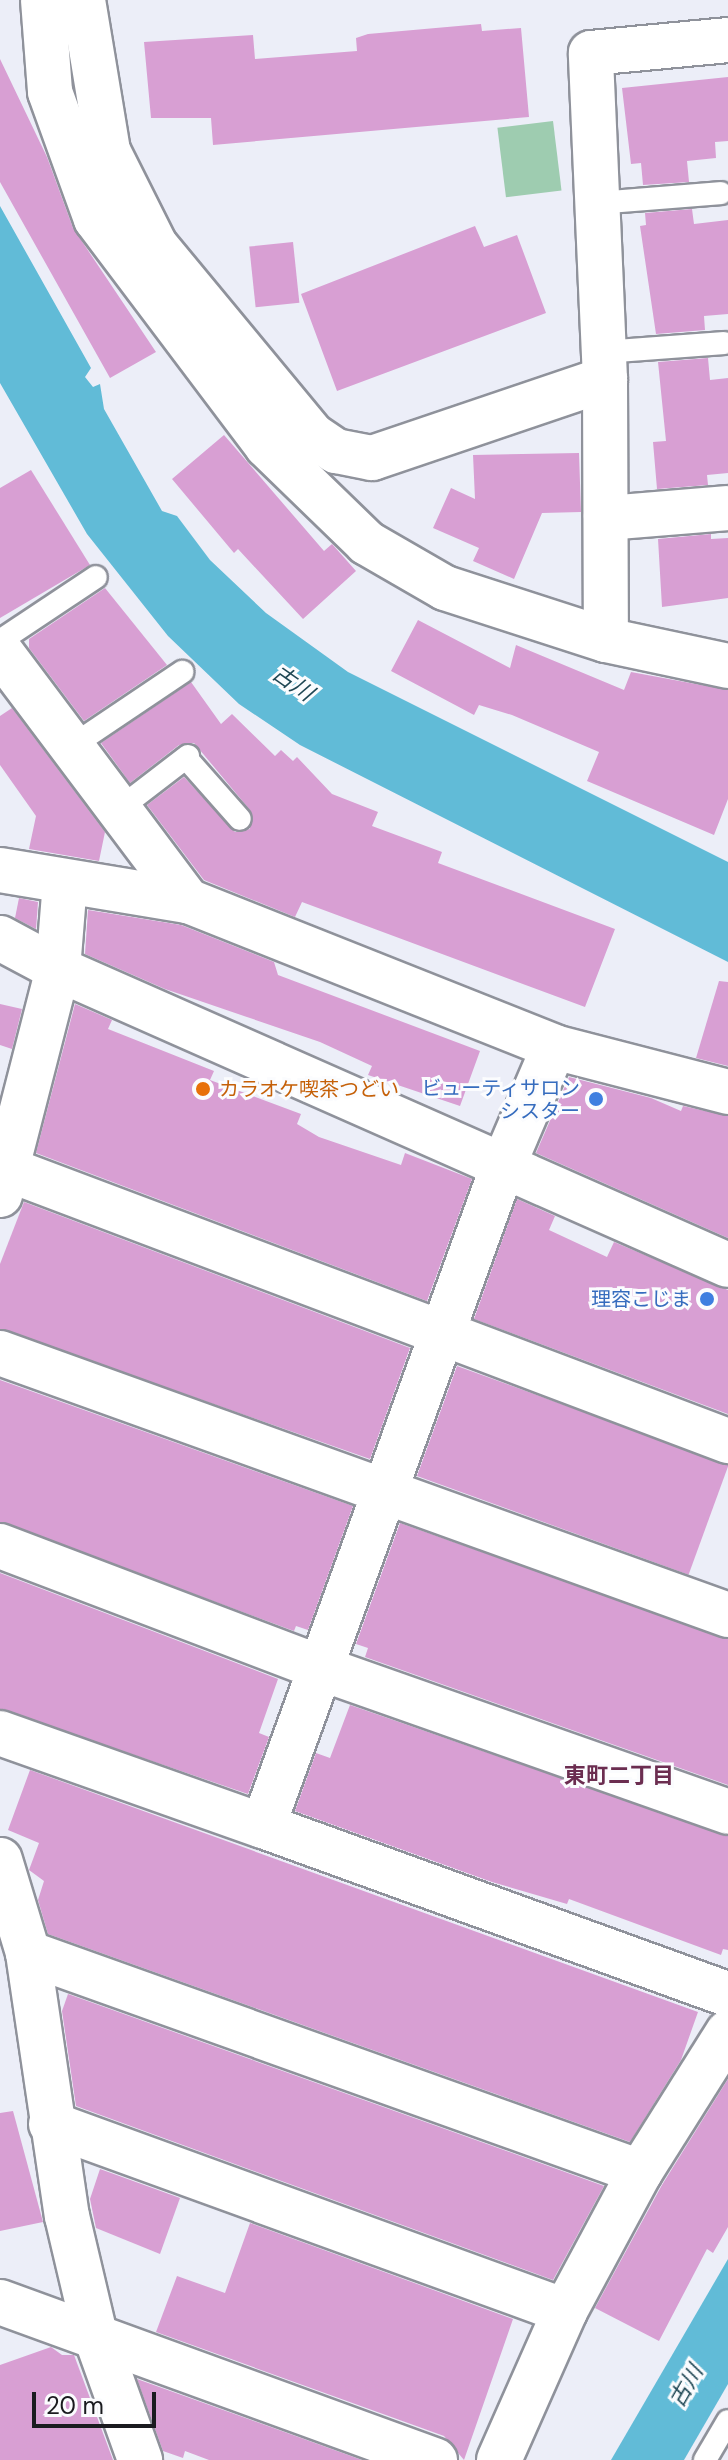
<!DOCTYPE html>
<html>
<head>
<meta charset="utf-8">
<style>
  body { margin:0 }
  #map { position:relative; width:728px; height:2460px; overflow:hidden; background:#eceef8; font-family:"DM Sans","Noto Sans JP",sans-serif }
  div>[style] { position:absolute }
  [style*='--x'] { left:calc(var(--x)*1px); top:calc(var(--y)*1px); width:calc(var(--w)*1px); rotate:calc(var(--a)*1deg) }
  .green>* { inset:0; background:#9eccb0; transform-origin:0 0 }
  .water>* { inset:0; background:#61bbd7 }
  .building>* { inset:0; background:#d89fd3; transform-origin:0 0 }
  .roads { filter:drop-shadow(2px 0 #8f929b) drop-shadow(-2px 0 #8f929b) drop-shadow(0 2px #8f929b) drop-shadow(0 -2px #8f929b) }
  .service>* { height:22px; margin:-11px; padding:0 11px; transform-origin:11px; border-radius:11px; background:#fff }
  .minor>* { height:44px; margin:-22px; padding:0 22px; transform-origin:22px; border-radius:22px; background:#fff }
  .dots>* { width:22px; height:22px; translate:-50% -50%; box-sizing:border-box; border:4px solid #fbfcfe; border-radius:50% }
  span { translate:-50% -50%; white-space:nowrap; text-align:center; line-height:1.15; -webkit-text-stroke:6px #fbfcfe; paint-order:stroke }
  .shop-label { font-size:20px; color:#366cbe }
  .right { translate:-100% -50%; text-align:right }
  .food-label { font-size:20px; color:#c56008 }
  .left { translate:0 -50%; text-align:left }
  .water-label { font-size:22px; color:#1f4754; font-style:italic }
  .neighbourhood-label { font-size:22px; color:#6b2d50; font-weight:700 }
  .scale { position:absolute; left:32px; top:2392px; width:124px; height:36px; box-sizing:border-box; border:4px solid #1a1b1f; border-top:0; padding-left:10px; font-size:24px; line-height:28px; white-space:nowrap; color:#1a1b1f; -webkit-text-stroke:6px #fbfcfe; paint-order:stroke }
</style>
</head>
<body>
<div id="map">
  <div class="green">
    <i style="left:553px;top:121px;width:70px;height:56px;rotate:83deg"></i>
  </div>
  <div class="water">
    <i style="clip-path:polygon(0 206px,91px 368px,85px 377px,93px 387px,100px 384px,104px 409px,162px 511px,177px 516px,210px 560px,266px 613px,348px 672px,728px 862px,728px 962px,300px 745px,239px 704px,168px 636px,87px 534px,0 383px)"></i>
    <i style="clip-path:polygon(728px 2259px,728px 2384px,684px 2460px,611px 2460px)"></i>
  </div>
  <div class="building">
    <i style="clip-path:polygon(481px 24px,482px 31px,521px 28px,529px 117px,213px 145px,211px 118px,151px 118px,144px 42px,253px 35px,255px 59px,357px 51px,356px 38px,368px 34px)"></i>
    <i style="clip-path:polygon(0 59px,47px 157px,73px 228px,156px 352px,110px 378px,0 182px)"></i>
    <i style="clip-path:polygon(728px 77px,728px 141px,715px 142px,716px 158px,687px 161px,689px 182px,643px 185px,641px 163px,631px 164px,622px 88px)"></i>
    <i style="clip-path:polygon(692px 209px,694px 224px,728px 220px,728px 314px,704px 316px,705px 330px,656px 334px,640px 226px,646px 225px,645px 213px)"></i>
    <i style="clip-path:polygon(475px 226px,484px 247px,517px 235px,546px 313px,337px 391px,301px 294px)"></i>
    <i style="left:293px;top:242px;width:61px;height:44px;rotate:84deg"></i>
    <i style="clip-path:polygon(708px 358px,710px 380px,728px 378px,728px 473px,707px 475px,708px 485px,657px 489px,653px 442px,666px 441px,658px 362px)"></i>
    <i style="clip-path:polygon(224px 435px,324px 551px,332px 544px,356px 571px,303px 619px,238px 549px,234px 553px,172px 479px)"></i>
    <i style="clip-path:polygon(579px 453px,581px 512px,542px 513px,514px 579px,473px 561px,479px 548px,433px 528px,451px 488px,475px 499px,473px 455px)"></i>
    <i style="clip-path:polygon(31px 470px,90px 565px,0 618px,0 488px)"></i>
    <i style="clip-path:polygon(711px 534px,711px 539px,728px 538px,728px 598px,662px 607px,658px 539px)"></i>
    <i style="clip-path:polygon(105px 588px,167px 665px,84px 721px,29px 648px,29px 639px)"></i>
    <i style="clip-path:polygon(418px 620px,510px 668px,516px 645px,624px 690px,631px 672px,728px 690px,728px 799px,714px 835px,587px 781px,599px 752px,512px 715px,479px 705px,474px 715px,391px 671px)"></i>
    <i style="clip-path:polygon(191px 682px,221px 724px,232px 714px,275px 756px,281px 750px,293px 761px,297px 757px,332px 794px,378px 812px,372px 826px,442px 852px,438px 863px,615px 929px,585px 1007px,302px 902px,295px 917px,204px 880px,147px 805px,184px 777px,235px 832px,250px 829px,250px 810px,194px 743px,179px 745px,130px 783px,101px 743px)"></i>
    <i style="clip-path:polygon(12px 708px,105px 832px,99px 861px,29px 849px,36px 816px,0 765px,0 716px)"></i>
    <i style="clip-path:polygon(19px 898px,38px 902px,36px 929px,15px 918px)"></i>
    <i style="clip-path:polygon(88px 910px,181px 925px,274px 962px,278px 975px,480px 1051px,460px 1106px,368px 1075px,372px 1066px,320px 1042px,165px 989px,85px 954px)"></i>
    <i style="clip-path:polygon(719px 981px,728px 982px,728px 1066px,696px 1058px)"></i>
    <i style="clip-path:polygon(0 1004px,22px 1009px,12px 1049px,0 1045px)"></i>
    <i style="clip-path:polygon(75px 1004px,112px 1020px,108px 1029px,214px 1071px,210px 1080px,301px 1114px,297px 1124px,319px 1137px,401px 1165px,405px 1153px,472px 1179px,427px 1301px,36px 1153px)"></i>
    <i style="clip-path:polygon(569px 1077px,651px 1098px,681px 1111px,683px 1106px,728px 1116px,728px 1238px,536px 1153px)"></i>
    <i style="clip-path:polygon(517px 1199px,555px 1216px,549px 1230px,607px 1257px,614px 1242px,728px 1290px,728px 1414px,474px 1319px)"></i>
    <i style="clip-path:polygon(24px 1202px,410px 1348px,370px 1459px,0 1329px,0 1264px)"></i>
    <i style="left:457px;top:1366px;width:289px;height:117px;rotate:20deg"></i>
    <i style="clip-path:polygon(0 1380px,353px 1506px,308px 1630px,296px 1626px,294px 1631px,0 1522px)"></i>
    <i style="clip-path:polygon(400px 1523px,728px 1639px,728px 1785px,365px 1657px,368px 1648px,356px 1644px)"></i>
    <i style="clip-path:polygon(0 1573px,278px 1679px,259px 1733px,269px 1737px,248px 1794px,0 1709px)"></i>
    <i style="clip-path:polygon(350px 1705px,728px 1836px,728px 1950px,723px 1949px,721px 1955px,569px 1899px,567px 1904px,492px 1882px,295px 1811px,316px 1753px,330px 1758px)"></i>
    <i style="clip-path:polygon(30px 1770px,698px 2012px,681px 2060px,630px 2142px,48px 1934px,38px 1900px,44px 1881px,29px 1870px,39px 1843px,8px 1830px)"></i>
    <i style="clip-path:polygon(68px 1994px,604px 2186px,553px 2280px,76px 2106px,62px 2011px)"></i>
    <i style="clip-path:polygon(728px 2079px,728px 2227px,713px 2253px,707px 2249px,659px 2341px,595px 2308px,662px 2185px)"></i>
    <i style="clip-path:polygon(13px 2111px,43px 2222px,0 2231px,0 2113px)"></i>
    <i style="clip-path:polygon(100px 2169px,180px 2198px,160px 2254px,96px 2228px,90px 2199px)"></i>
    <i style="clip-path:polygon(250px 2223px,513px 2319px,464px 2460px,444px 2436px,156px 2332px,177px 2276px,225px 2293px)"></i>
    <i style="clip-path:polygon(51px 2347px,62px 2355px,74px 2355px,113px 2460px,0 2460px,0 2365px)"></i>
    <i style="clip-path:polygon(137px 2379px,362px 2460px,209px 2460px,185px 2451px,183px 2458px,163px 2451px)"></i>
  </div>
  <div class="roads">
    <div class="service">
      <i style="--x:597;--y:203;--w:124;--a:-4.6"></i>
      <i style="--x:604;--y:352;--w:120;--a:-4.3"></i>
      <i style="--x:0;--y:641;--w:115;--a:-33.7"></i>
      <i style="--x:72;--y:746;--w:133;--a:-33.9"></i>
      <i style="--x:186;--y:758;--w:81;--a:48.5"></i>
      <i style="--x:119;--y:809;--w:87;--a:-37.5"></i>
      <i style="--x:705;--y:2460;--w:45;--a:-59.5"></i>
    </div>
    <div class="minor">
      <i style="--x:43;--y:0;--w:92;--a:85.6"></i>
      <i style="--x:50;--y:92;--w:135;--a:70.1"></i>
      <i style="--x:96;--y:219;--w:284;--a:53"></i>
      <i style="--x:267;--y:446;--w:139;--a:44.1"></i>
      <i style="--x:367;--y:543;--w:90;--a:30"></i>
      <i style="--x:445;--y:588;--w:169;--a:17.9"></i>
      <i style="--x:606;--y:640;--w:125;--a:12"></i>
      <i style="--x:83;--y:0;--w:153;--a:80.6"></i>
      <i style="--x:108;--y:151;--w:105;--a:63.4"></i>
      <i style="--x:155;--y:245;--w:246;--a:50.4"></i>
      <i style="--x:312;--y:435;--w:29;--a:34"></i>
      <i style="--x:336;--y:451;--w:37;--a:11"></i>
      <i style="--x:372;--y:458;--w:246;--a:-18.7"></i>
      <i style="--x:605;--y:379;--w:326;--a:-92.5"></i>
      <i style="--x:591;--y:53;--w:138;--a:-5.4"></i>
      <i style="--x:605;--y:379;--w:261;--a:89.8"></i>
      <i style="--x:606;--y:518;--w:122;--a:-4.7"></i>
      <i style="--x:0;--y:651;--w:313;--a:53.1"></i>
      <i style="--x:0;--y:870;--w:191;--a:9.4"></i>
      <i style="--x:188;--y:901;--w:394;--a:21.7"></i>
      <i style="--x:554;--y:1047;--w:180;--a:14.5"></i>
      <i style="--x:0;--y:938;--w:66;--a:28.1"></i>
      <i style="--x:58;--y:969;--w:732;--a:23.84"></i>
      <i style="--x:554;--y:1047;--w:129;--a:113.2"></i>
      <i style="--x:503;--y:1166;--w:702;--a:109.98"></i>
      <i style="--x:263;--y:1826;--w:494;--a:19.9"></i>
      <i style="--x:7;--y:1169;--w:771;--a:20.67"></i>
      <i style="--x:0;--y:1195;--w:233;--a:-75.6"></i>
      <i style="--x:58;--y:969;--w:87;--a:-85.4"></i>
      <i style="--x:0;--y:1353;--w:774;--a:19.79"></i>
      <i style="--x:0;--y:1546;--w:346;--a:20.8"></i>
      <i style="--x:323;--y:1669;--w:430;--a:19.4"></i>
      <i style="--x:0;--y:1733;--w:279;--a:19.5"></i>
      <i style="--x:0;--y:1860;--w:97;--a:73.2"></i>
      <i style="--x:28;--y:1953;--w:266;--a:81.6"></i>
      <i style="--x:67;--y:2216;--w:121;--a:76.7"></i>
      <i style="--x:95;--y:2334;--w:134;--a:70.3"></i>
      <i style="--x:28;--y:1953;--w:650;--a:19.69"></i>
      <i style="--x:51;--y:2124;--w:547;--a:19.99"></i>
      <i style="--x:0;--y:2302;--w:463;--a:20"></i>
      <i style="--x:499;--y:2460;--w:163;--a:-66.1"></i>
      <i style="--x:565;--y:2311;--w:158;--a:-61.7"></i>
      <i style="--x:640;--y:2172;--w:165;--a:-57.8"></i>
    </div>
  </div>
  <div class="dots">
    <i style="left:203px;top:1089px;background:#e8710a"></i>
    <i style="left:596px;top:1099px;background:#3f7fe0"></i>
    <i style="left:707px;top:1299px;background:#3f7fe0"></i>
  </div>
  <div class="shop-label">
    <span class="right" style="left:580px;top:1100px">ビューティサロン<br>シスター</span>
    <span class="right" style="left:691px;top:1299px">理容こじま</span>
  </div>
  <div class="food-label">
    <span class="left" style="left:219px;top:1089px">カラオケ喫茶つどい</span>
  </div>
  <div class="water-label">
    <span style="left:293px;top:683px;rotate:35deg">古川</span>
    <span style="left:686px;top:2386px;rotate:-60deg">古川</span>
  </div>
  <div class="neighbourhood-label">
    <span style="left:619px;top:1776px">東町二丁目</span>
  </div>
  <div class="scale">20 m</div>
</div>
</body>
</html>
